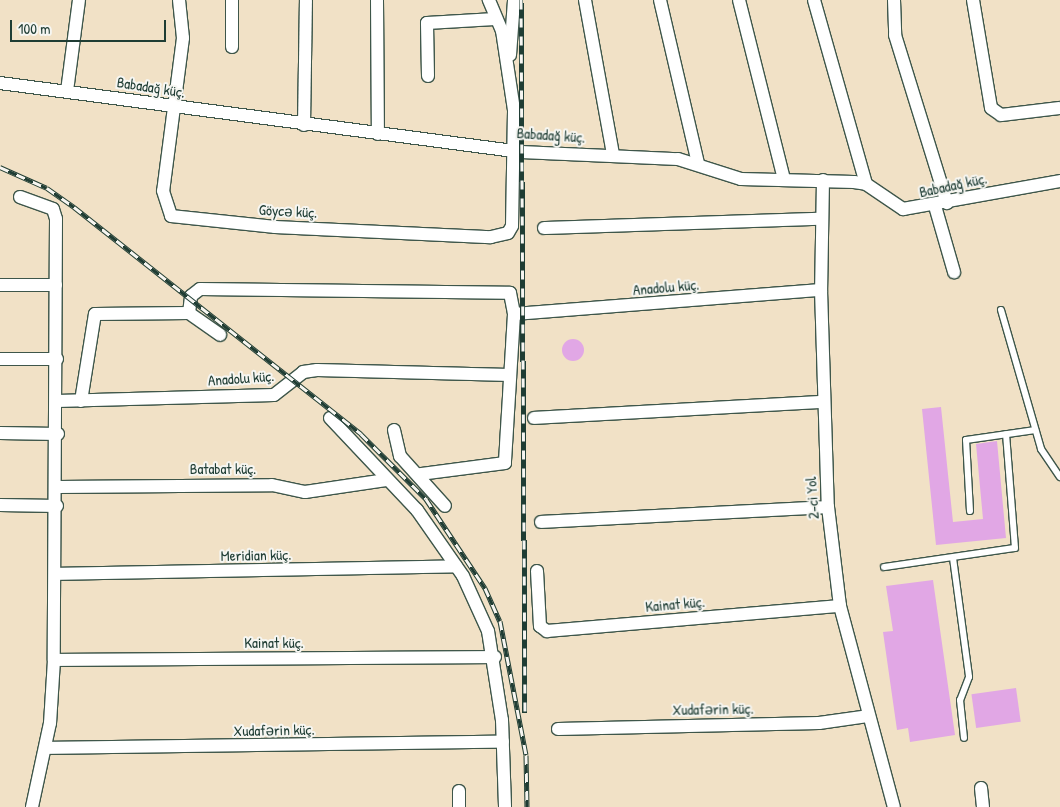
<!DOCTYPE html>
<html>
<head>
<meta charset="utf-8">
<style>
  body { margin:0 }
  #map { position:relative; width:1060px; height:807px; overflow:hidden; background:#f1e1c6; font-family:"Patrick Hand",sans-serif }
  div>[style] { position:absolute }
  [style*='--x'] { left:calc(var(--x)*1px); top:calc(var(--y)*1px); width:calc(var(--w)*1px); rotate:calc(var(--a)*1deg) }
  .building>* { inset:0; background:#e1a7e5; transform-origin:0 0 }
  .round { border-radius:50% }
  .roads { filter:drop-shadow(1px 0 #3e564a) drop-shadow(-1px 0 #3e564a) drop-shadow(0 1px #3e564a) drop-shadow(0 -1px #3e564a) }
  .service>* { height:6px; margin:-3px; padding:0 3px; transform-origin:3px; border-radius:3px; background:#fff }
  .minor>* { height:12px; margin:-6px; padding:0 6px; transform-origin:6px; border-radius:6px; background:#fff }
  .rail>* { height:5px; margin-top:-2.5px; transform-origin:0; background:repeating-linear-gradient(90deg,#f6f6f2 0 9px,#1f3d34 0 18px); box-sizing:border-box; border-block:1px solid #1f3d34 }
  span { translate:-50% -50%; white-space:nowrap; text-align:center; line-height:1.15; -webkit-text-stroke:4px #f6f6f2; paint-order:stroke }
  .street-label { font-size:15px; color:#1f3d34 }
  .scale { position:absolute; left:10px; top:20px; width:156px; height:22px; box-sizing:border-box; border:2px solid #1f3d34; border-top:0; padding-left:6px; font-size:15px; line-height:18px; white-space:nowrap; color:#1f3d34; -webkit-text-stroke:4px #f6f6f2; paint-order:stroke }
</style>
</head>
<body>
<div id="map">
  <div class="building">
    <i class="round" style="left:562px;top:339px;width:22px;height:22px"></i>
    <i style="clip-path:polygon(941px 407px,953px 522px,983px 519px,976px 444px,997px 441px,1006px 538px,936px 545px,922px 409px)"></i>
    <i style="clip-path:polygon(933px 580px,955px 735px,910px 742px,908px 728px,897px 730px,883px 632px,893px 631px,886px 586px)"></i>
    <i style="left:1016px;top:688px;width:34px;height:45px;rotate:82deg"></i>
  </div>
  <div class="roads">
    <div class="service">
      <i style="--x:1001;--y:310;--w:145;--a:73.9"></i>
      <i style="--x:1041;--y:449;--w:34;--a:56"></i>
      <i style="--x:970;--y:511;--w:71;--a:-93.2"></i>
      <i style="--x:966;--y:440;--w:70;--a:-8.2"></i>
      <i style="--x:953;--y:558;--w:120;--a:82.3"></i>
      <i style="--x:969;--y:677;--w:25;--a:111"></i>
      <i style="--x:960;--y:700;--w:38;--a:84"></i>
      <i style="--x:884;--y:567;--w:132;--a:-8.3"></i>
      <i style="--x:1015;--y:548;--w:114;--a:-94.5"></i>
    </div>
    <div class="minor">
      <i style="--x:179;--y:0;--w:38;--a:84"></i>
      <i style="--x:183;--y:38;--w:154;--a:97.4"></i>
      <i style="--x:163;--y:191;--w:26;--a:72"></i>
      <i style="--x:171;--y:216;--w:105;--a:6"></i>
      <i style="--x:275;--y:227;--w:216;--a:2.7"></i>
      <i style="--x:491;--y:237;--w:17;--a:-13"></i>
      <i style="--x:508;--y:233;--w:8;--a:-60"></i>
      <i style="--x:512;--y:226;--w:116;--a:-89"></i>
      <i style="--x:514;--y:110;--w:80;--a:-98.6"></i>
      <i style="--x:502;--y:31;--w:34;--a:-113"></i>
      <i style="--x:232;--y:0;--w:47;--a:90"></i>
      <i style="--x:377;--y:0;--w:134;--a:89.6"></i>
      <i style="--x:585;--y:0;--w:157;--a:79.7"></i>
      <i style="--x:660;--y:0;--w:167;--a:76.9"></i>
      <i style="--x:739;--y:0;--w:185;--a:75.9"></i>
      <i style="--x:814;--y:0;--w:191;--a:74.2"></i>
      <i style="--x:894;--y:0;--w:35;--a:88"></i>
      <i style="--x:895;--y:35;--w:176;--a:72.8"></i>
      <i style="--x:973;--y:0;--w:109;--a:80.5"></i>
      <i style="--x:991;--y:108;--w:12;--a:35"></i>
      <i style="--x:1001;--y:115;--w:59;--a:-6.8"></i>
      <i style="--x:510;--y:55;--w:55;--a:-85.8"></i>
      <i style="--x:428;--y:76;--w:53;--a:-91.1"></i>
      <i style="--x:427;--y:23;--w:68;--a:-3.4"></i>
      <i style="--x:0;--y:83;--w:526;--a:7.54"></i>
      <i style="--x:521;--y:152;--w:157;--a:2.6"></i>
      <i style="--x:678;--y:159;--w:66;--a:17.6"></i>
      <i style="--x:741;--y:179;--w:113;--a:1.5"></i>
      <i style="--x:854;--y:182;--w:12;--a:9"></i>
      <i style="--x:866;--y:184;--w:45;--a:34"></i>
      <i style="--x:903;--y:209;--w:159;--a:-10.1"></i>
      <i style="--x:67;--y:91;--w:92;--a:-82.5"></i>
      <i style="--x:304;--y:125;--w:125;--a:-89.1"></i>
      <i style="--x:823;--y:180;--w:110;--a:91"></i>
      <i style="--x:821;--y:290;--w:217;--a:88.2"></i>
      <i style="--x:828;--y:507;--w:100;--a:83.1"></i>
      <i style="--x:840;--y:606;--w:208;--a:75"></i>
      <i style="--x:20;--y:197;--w:35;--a:20"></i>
      <i style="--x:53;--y:209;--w:10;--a:73"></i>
      <i style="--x:56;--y:219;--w:441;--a:90.3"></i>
      <i style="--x:54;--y:660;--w:63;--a:93.6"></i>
      <i style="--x:50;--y:723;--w:86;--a:102.1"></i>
      <i style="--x:935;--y:206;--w:69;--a:73.9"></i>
      <i style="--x:544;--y:228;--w:277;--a:-1.9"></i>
      <i style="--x:0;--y:285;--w:56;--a:0"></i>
      <i style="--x:189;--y:313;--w:17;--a:-83"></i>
      <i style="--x:191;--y:296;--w:11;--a:-38"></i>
      <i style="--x:200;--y:289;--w:310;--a:0.7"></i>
      <i style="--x:510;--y:293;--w:21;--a:79"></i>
      <i style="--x:514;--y:314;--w:149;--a:93.5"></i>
      <i style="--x:505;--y:463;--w:86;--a:172.6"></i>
      <i style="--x:189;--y:313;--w:38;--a:35"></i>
      <i style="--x:514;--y:314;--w:308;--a:-4.5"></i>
      <i style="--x:0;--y:359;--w:57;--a:0"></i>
      <i style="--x:57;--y:401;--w:217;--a:-1.6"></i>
      <i style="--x:274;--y:395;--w:37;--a:-38"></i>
      <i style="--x:303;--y:372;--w:14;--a:-8"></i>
      <i style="--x:317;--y:370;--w:193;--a:1.5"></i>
      <i style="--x:81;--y:401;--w:88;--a:-80.9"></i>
      <i style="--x:95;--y:314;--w:94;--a:-0.6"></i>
      <i style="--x:330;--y:418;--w:127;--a:46.6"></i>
      <i style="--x:417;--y:510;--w:80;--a:55.1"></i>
      <i style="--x:463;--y:576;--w:60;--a:65.6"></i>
      <i style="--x:488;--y:631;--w:90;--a:81.1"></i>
      <i style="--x:502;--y:720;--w:87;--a:88"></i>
      <i style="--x:534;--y:418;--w:289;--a:-3.2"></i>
      <i style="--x:394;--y:430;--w:27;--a:77"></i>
      <i style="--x:400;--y:456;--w:67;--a:48"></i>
      <i style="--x:0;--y:433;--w:58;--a:1"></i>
      <i style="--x:58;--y:487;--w:214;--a:-0.5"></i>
      <i style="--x:272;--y:485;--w:34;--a:12"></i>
      <i style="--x:305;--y:492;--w:82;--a:-8.4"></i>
      <i style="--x:0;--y:505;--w:57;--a:1"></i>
      <i style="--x:541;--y:522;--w:287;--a:-3"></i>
      <i style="--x:537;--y:571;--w:55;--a:86.9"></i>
      <i style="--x:540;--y:626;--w:9;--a:36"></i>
      <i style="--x:547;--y:631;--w:294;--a:-4.9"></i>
      <i style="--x:56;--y:574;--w:400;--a:-1.1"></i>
      <i style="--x:54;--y:660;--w:441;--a:-0.4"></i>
      <i style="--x:558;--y:729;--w:261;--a:-1.3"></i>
      <i style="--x:819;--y:723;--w:49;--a:-8.1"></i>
      <i style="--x:46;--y:748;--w:457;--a:-0.8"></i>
      <i style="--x:981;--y:788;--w:19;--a:84"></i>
      <i style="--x:459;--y:791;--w:16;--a:90"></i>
    </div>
  </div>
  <div class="rail">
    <i style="--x:521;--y:0;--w:713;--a:89.68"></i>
    <i style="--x:0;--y:167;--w:51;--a:24.1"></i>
    <i style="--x:47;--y:188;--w:33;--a:35"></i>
    <i style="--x:74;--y:207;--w:366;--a:38.3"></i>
    <i style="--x:361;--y:434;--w:92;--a:45"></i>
    <i style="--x:426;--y:499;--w:107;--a:56.5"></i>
    <i style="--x:485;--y:588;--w:36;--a:66"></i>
    <i style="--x:500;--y:621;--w:136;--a:79"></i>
    <i style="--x:526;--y:755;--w:52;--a:88.9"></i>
  </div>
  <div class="street-label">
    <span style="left:151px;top:87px;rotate:9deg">Babadağ küç.</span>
    <span style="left:551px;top:135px;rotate:4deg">Babadağ küç.</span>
    <span style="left:953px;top:185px;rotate:-12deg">Babadağ küç.</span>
    <span style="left:288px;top:211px;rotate:3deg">Göycə küç.</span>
    <span style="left:666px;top:287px;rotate:-5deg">Anadolu küç.</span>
    <span style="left:241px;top:378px;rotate:-4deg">Anadolu küç.</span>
    <span style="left:223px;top:469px">Batabat küç.</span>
    <span style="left:812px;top:498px;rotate:-94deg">2-ci Yol</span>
    <span style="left:256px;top:555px;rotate:-1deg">Meridian küç.</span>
    <span style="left:675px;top:604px;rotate:-5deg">Kainat küç.</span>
    <span style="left:274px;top:643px">Kainat küç.</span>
    <span style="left:713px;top:709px;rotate:-1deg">Xudafərin küç.</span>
    <span style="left:274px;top:730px;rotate:-1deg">Xudafərin küç.</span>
  </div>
  <div class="scale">100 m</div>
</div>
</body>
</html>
